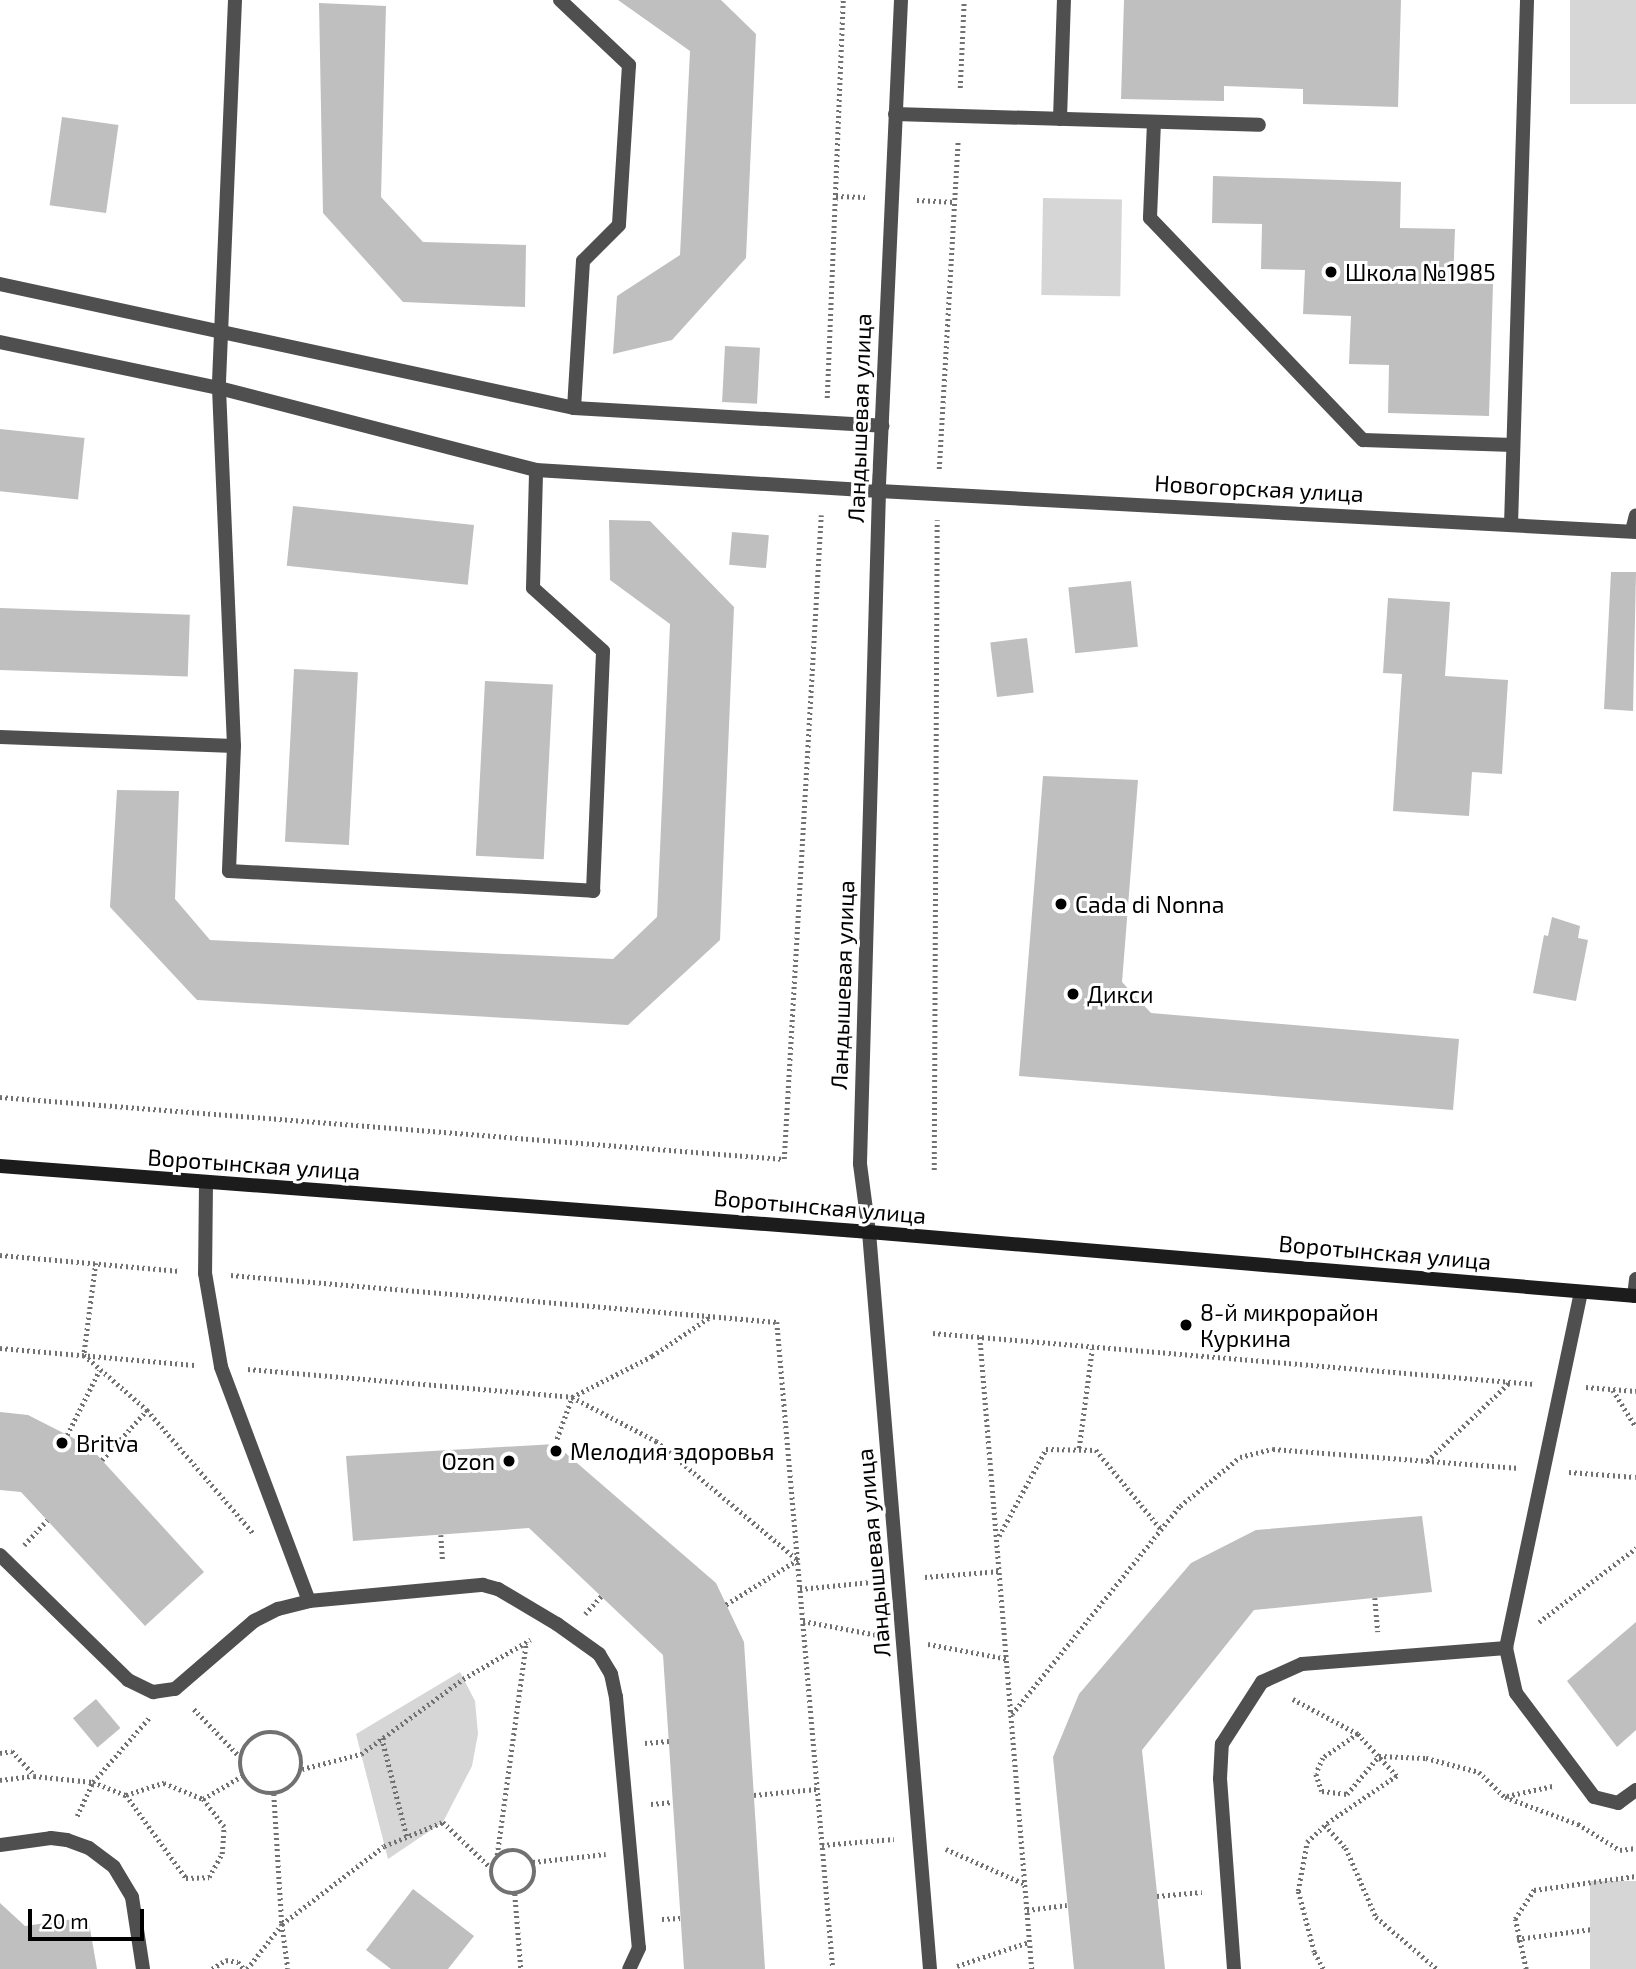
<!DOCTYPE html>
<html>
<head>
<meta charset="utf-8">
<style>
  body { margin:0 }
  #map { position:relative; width:1636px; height:1969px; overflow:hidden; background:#fff; font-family:"Exo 2",sans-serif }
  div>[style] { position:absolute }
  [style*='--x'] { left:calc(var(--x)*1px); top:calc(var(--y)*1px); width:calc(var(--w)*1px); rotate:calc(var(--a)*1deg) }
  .green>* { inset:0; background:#d6d6d6; transform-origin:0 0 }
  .building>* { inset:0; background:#bfbfbf; transform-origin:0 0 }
  .path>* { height:4.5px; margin-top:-2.25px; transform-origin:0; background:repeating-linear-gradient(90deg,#717171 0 2px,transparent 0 5.5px) }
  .path>.ring { margin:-2.25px; padding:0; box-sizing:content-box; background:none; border:4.5px solid #717171; border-radius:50% }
  .lane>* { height:14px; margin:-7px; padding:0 7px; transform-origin:7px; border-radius:7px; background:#4f4f4f }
  .street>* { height:14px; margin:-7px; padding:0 7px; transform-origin:7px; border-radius:7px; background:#4f4f4f }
  .secondary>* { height:14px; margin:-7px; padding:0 7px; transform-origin:7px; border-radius:7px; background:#1c1c1c }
  .dots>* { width:19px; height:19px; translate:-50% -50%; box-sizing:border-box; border:4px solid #fff; border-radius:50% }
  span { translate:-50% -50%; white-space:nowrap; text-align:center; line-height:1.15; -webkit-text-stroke:6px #fff; paint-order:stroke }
  .poi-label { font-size:23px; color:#000 }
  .left { translate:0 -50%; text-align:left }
  .right { translate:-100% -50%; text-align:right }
  .street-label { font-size:23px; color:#000 }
  .scale { position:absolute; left:28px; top:1909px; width:116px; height:32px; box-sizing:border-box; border:4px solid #000; border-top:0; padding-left:9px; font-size:21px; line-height:24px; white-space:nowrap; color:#000; -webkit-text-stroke:5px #fff; paint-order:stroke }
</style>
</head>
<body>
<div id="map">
  <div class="green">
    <i style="left:1570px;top:0;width:66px;height:104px"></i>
    <i style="left:1043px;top:198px;width:79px;height:97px;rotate:1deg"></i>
    <i style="clip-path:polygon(460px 1672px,475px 1701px,478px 1734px,472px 1766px,443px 1822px,388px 1859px,356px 1734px)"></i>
    <i style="left:1636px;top:1881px;width:88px;height:46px;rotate:90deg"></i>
  </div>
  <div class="building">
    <i style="clip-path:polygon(618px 0,721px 0,756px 34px,746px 258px,672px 340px,613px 354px,617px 296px,680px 255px,690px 51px)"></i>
    <i style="clip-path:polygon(1124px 0,1401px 0,1398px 107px,1303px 104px,1303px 89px,1224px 86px,1224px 101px,1121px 99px)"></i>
    <i style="clip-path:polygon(319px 3px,386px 6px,381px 197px,423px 242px,526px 245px,525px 307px,403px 302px,323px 213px)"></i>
    <i style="left:62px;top:117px;width:57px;height:89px;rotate:8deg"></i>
    <i style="clip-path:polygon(1213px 176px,1401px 182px,1400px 228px,1455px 229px,1453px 283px,1493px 284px,1489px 416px,1388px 413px,1389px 365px,1349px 364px,1351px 316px,1303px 314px,1305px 270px,1261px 269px,1262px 224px,1212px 223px)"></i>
    <i style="left:725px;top:346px;width:35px;height:56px;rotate:3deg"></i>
    <i style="left:0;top:429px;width:85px;height:62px;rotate:6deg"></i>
    <i style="left:293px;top:506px;width:182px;height:60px;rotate:6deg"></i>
    <i style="clip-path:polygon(609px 520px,650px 521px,734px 607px,720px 940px,628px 1025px,197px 1000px,110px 907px,117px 790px,179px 791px,175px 899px,210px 940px,613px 959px,657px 917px,670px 624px,610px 580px)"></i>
    <i style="left:732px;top:532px;width:37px;height:33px;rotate:5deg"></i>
    <i style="clip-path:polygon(1611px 572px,1636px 572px,1633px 711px,1604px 709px)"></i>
    <i style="left:1131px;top:581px;width:66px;height:63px;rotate:84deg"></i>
    <i style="clip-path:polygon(1388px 598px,1450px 602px,1445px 676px,1508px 680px,1502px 774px,1472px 772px,1469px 816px,1393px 811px,1402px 674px,1383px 673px)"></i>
    <i style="left:0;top:608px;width:190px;height:62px;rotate:2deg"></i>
    <i style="left:1027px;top:638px;width:55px;height:37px;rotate:83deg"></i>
    <i style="left:294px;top:669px;width:64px;height:173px;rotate:3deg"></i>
    <i style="left:485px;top:681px;width:68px;height:175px;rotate:3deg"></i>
    <i style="clip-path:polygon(1043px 776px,1138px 780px,1122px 982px,1151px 1013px,1459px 1039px,1453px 1110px,1019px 1076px)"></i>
    <i style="clip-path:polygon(1552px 917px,1580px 926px,1578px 938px,1588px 940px,1576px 1001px,1533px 993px,1544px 935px,1548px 936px)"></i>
    <i style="clip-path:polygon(0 1412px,28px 1415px,89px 1446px,204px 1572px,145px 1626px,21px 1492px,0 1490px)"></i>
    <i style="clip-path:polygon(555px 1444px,716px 1583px,744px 1642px,765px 1969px,684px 1969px,663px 1655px,529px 1528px,353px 1541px,346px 1456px)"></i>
    <i style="clip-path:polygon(1422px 1516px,1432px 1592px,1254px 1610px,1142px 1750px,1165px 1969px,1074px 1969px,1053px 1757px,1079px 1694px,1191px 1563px,1256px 1530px)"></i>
    <i style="clip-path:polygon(1636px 1622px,1636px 1730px,1617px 1747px,1567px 1681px)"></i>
    <i style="left:96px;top:1699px;width:38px;height:30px;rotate:50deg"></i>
    <i style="clip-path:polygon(413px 1889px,474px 1936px,448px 1969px,391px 1969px,366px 1950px)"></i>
    <i style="clip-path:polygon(0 1903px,25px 1926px,88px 1917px,97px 1969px,0 1969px)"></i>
  </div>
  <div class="path">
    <i style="--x:960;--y:88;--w:88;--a:-87.4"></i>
    <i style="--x:836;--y:196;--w:29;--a:2"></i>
    <i style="--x:917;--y:200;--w:38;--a:3"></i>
    <i style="--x:827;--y:398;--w:398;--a:-87.7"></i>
    <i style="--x:939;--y:469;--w:327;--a:-86.7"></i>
    <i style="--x:0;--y:1097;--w:786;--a:4.52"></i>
    <i style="--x:784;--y:1159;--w:645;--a:-86.71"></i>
    <i style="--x:934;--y:1170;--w:650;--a:-89.74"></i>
    <i style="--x:0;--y:1255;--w:181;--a:5.1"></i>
    <i style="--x:96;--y:1263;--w:93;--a:97.4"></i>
    <i style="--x:84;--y:1355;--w:84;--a:41.1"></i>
    <i style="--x:147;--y:1410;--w:162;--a:49.2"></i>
    <i style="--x:231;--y:1275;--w:548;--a:4.92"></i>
    <i style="--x:777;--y:1322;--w:649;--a:85.05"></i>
    <i style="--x:933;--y:1333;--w:604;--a:4.84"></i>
    <i style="--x:980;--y:1337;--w:634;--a:85.3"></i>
    <i style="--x:0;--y:1348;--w:195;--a:5"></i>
    <i style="--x:248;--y:1369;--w:325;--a:4.9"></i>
    <i style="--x:572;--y:1397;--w:95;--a:27.6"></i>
    <i style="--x:656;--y:1441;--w:185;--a:40"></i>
    <i style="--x:798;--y:1560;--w:85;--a:148"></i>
    <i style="--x:1586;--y:1387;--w:50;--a:4.6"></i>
    <i style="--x:1613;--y:1390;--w:44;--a:58.1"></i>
    <i style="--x:67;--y:1435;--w:72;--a:-63.4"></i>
    <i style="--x:555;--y:1444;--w:50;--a:-70.1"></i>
    <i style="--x:572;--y:1397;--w:90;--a:-27.1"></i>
    <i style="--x:652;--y:1356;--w:70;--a:-33.9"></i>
    <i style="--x:1079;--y:1448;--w:100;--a:-82.5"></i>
    <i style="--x:102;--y:1460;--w:67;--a:-48"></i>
    <i style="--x:1427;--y:1461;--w:113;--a:-43.6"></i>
    <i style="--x:1569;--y:1472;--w:67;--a:4.3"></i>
    <i style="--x:441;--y:1535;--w:27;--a:86"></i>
    <i style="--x:999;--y:1536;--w:99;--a:-61.6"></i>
    <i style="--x:1046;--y:1449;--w:50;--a:1.1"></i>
    <i style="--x:1096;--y:1450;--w:102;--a:50.6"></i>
    <i style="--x:24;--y:1545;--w:34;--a:-47"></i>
    <i style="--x:925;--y:1577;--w:76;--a:-4.5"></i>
    <i style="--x:800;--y:1589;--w:71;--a:-5.6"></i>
    <i style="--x:1375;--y:1598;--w:34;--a:85"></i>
    <i style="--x:585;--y:1614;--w:24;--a:-48"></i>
    <i style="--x:803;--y:1621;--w:76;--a:10.6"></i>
    <i style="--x:1539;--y:1622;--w:122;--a:-37.3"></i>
    <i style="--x:928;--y:1644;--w:81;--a:10.6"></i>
    <i style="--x:1293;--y:1699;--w:74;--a:28.3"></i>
    <i style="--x:1358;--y:1734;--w:57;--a:47.1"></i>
    <i style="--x:1397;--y:1776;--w:87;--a:145.8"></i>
    <i style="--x:1325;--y:1825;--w:31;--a:48"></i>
    <i style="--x:1346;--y:1848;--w:75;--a:66.5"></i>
    <i style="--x:1376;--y:1917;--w:80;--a:40.4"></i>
    <i style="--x:194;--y:1709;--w:65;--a:46.2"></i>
    <i style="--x:1012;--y:1714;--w:267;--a:-51.1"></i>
    <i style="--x:1180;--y:1506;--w:77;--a:-39.2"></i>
    <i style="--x:1240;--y:1457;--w:34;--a:-14"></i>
    <i style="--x:1273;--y:1449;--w:247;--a:4.4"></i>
    <i class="ring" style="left:240px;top:1732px;width:57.5px;height:57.5px"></i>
    <i style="--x:1358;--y:1734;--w:42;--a:145.6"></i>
    <i style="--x:1323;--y:1758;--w:17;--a:114"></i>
    <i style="--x:1316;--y:1774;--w:18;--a:71"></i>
    <i style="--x:1322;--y:1791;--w:25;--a:7"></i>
    <i style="--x:1347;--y:1794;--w:50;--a:-49.9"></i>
    <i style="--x:1379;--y:1756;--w:47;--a:2.4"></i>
    <i style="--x:1426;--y:1758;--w:55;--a:14.8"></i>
    <i style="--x:1479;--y:1772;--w:36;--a:44"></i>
    <i style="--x:1505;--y:1797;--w:78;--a:20.3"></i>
    <i style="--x:1578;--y:1824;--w:49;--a:31.8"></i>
    <i style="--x:1620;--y:1850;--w:16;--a:-7"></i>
    <i style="--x:382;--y:1738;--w:102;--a:75.8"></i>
    <i style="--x:645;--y:1743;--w:24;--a:-5"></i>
    <i style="--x:0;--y:1753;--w:12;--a:-9"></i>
    <i style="--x:12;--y:1751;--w:33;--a:47"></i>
    <i style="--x:302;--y:1769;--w:61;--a:-14.3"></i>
    <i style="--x:361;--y:1754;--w:127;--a:-36.3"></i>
    <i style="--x:463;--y:1679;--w:78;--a:-30.2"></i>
    <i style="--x:0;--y:1780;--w:34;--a:-7"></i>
    <i style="--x:34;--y:1776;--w:59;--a:5.8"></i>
    <i style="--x:93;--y:1782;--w:35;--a:22"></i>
    <i style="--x:126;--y:1795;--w:40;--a:-18"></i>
    <i style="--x:164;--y:1783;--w:42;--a:22.3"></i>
    <i style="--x:203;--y:1799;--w:45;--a:-30.5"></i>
    <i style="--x:274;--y:1794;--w:130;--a:86.5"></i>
    <i style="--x:282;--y:1924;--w:45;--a:82.4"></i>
    <i style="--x:126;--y:1795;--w:102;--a:54.1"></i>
    <i style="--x:186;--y:1878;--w:23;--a:-2"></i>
    <i style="--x:209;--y:1877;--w:26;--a:-61"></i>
    <i style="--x:222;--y:1854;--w:27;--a:-86"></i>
    <i style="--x:224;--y:1827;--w:35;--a:-127"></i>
    <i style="--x:754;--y:1795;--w:63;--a:-5.4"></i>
    <i style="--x:1507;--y:1796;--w:47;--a:-12.3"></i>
    <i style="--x:651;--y:1804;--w:22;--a:-5"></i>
    <i style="--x:77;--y:1816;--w:38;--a:-65"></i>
    <i style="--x:93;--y:1782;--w:86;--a:-48.8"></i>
    <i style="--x:822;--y:1845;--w:72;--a:-4.8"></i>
    <i style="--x:946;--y:1849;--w:86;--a:23.9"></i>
    <i class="ring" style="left:491px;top:1850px;width:39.5px;height:39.5px"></i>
    <i style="--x:497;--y:1855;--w:215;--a:-82.2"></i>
    <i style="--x:533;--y:1862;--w:73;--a:-6.3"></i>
    <i style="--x:515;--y:1894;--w:75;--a:85.4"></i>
    <i style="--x:1157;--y:1896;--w:45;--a:-5.1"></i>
    <i style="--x:1027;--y:1910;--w:40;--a:-7.1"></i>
    <i style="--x:662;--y:1919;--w:18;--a:-3"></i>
    <i style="--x:1517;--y:1939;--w:76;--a:-7.6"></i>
    <i style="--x:957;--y:1966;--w:76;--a:-18.4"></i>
    <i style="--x:212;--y:1969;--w:17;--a:-33"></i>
    <i style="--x:226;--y:1960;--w:12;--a:9"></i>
    <i style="--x:238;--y:1962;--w:9;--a:49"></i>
    <i style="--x:247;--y:1969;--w:57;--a:-52.1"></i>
    <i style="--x:282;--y:1924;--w:128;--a:-37.4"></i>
    <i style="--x:384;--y:1846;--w:64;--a:-22.1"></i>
    <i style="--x:443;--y:1822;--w:65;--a:43.8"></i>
    <i style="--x:1323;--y:1969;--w:19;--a:-118"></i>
    <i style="--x:1314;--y:1952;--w:63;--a:-104.7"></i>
    <i style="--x:1298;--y:1891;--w:50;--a:-79.6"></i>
    <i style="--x:1307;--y:1842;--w:25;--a:-43"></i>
    <i style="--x:1526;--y:1969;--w:51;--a:-102.4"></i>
    <i style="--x:1515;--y:1919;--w:35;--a:-57"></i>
    <i style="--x:1534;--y:1890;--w:103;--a:-7.8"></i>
  </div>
  <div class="lane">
    <i style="--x:235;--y:0;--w:388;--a:92.4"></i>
    <i style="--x:219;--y:388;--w:358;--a:87.6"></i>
    <i style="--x:234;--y:746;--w:125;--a:92.3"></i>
    <i style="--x:229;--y:871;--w:365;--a:3.1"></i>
    <i style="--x:593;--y:891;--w:240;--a:-87.6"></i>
    <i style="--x:603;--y:651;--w:94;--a:-138"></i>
    <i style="--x:533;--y:588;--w:118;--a:-88.5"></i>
    <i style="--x:560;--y:0;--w:95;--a:43.3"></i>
    <i style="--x:629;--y:65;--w:160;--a:93.6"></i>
    <i style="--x:619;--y:225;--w:51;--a:135"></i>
    <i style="--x:583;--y:261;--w:147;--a:93.5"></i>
    <i style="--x:895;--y:114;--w:364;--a:1.7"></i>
    <i style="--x:1060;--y:119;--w:119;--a:-88.1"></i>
    <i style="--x:1154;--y:122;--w:96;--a:92.4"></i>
    <i style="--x:1150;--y:218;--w:308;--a:46.2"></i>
    <i style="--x:1363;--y:440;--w:150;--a:1.9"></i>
    <i style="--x:0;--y:284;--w:587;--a:12.19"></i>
    <i style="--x:574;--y:408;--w:309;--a:3.3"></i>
    <i style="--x:0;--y:342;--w:224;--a:11.9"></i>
    <i style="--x:219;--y:388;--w:327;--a:14.5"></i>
    <i style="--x:536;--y:470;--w:344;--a:3.5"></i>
    <i style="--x:1511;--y:525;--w:525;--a:-88.25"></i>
    <i style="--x:1632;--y:531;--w:16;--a:-76"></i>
    <i style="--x:0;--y:737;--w:234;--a:2.2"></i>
    <i style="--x:206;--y:1183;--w:90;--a:90.6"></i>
    <i style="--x:205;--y:1273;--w:95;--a:80.3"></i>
    <i style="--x:221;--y:1367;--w:250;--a:69.4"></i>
    <i style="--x:1581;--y:1292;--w:364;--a:101.9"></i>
    <i style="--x:1506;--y:1648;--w:46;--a:77.5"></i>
    <i style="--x:1516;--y:1693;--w:130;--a:53.1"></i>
    <i style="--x:1594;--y:1797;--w:25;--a:14"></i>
    <i style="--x:1618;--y:1803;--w:22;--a:-36"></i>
    <i style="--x:1634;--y:1296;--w:17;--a:-83"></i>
    <i style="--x:0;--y:1555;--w:179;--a:44.3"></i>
    <i style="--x:128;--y:1680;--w:28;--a:26"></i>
    <i style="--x:153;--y:1692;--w:22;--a:-8"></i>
    <i style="--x:175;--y:1689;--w:104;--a:-40.7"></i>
    <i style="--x:254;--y:1621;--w:27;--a:-27"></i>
    <i style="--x:278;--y:1609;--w:32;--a:-14"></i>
    <i style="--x:309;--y:1601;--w:175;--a:-5.3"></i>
    <i style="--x:483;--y:1585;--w:16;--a:15"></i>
    <i style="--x:498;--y:1589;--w:69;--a:30.7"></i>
    <i style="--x:557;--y:1624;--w:52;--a:35.5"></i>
    <i style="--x:599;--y:1654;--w:23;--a:59"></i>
    <i style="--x:611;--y:1674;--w:24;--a:78"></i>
    <i style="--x:616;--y:1697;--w:252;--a:84.8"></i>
    <i style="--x:639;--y:1948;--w:23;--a:115"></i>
    <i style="--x:0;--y:1845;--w:51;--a:-7.8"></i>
    <i style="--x:51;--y:1838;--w:16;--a:7"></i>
    <i style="--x:67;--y:1840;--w:23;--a:20"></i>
    <i style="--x:89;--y:1848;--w:31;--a:37"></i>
    <i style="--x:114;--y:1867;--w:35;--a:59"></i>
    <i style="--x:132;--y:1897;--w:73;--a:81.3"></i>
    <i style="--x:1234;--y:1969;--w:191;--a:-94.2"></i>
    <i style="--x:1220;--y:1779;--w:35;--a:-87"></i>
    <i style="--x:1222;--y:1744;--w:74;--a:-57.2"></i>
    <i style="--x:1262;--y:1682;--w:44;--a:-24.2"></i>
    <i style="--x:1302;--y:1664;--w:205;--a:-4.5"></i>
  </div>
  <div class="street">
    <i style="--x:901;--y:0;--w:491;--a:92.6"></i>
    <i style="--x:879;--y:491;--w:673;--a:91.62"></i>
    <i style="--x:860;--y:1164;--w:69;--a:82.5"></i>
    <i style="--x:869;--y:1232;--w:740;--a:85.27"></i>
    <i style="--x:879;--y:491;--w:758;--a:3.1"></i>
  </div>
  <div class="secondary">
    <i style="--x:0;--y:1166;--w:872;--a:4.34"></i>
    <i style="--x:869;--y:1232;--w:770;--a:4.77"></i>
  </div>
  <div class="dots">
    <i style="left:1331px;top:272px;background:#000"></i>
    <i style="left:1061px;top:904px;background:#000"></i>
    <i style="left:1073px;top:994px;background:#000"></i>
    <i style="left:1186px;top:1325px;background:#000"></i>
    <i style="left:62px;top:1443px;background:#000"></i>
    <i style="left:556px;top:1451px;background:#000"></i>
    <i style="left:509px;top:1461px;background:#000"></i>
  </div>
  <div class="poi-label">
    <span class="left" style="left:1345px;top:272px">Школа №1985</span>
    <span class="left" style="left:1075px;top:904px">Cada di Nonna</span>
    <span class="left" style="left:1087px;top:994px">Дикси</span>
    <span class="left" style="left:1200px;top:1325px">8-й микрорайон<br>Куркина</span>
    <span class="left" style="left:76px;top:1443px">Britva</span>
    <span class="left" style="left:570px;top:1451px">Мелодия здоровья</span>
    <span class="right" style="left:495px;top:1461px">Ozon</span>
  </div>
  <div class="street-label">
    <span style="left:859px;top:418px;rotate:-88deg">Ландышевая улица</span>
    <span style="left:1259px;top:488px;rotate:3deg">Новогорская улица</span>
    <span style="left:842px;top:985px;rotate:-88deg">Ландышевая улица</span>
    <span style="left:254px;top:1164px;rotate:4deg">Воротынская улица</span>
    <span style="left:820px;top:1206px;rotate:5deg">Воротынская улица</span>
    <span style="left:1385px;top:1252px;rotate:5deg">Воротынская улица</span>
    <span style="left:873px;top:1553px;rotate:-95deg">Ландышевая улица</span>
  </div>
  <div class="scale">20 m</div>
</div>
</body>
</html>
